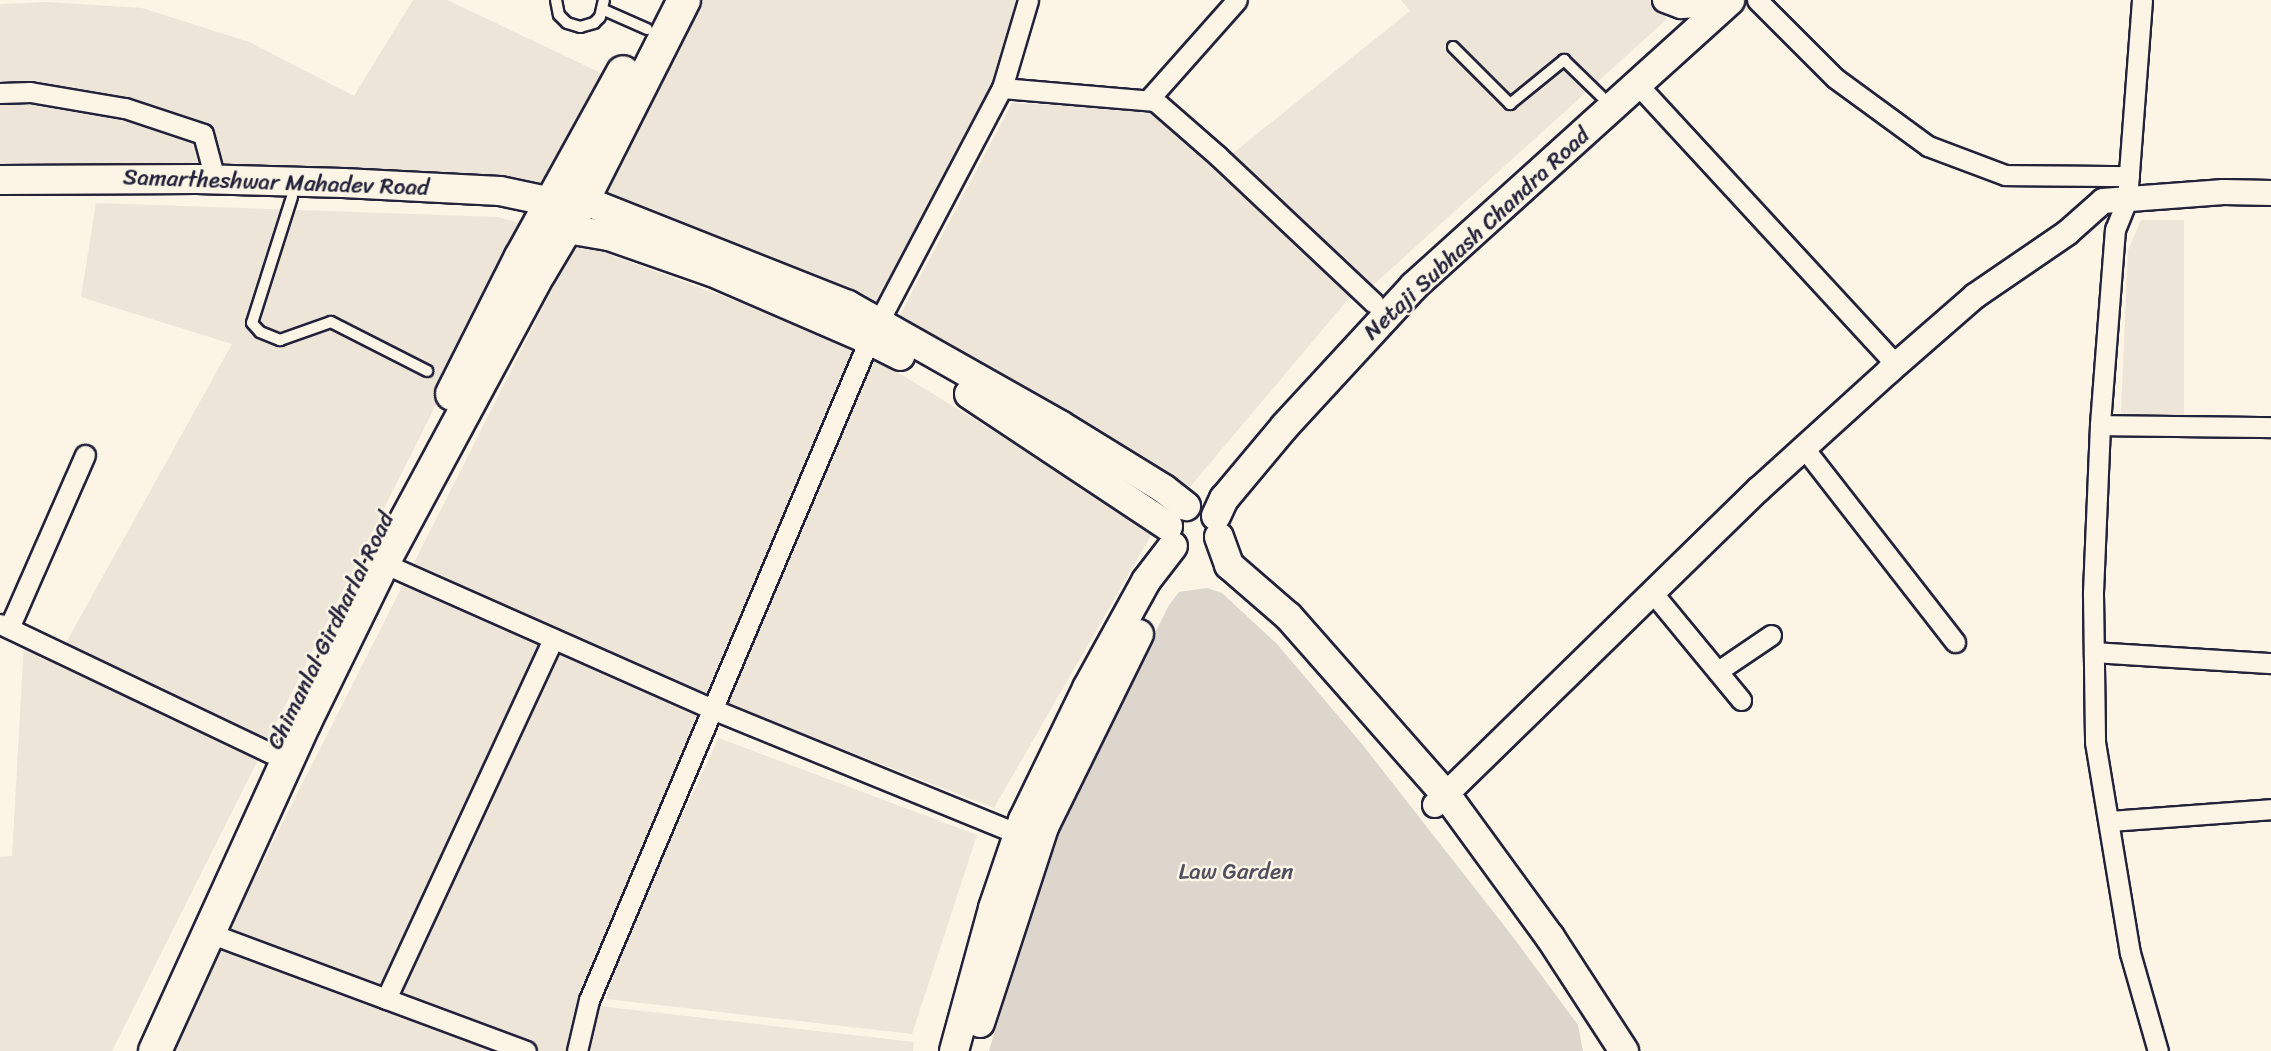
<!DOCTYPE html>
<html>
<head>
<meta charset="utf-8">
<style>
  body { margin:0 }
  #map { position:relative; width:2271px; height:1051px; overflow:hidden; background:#fcf5e5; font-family:Sriracha,sans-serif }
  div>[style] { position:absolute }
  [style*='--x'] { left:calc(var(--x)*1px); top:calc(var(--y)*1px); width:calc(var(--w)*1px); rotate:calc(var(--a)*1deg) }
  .built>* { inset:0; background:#ece5d8 }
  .green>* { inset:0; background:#dcd6cc }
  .roads { filter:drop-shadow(2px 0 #22223b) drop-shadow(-2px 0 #22223b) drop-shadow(0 2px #22223b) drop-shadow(0 -2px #22223b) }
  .service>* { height:10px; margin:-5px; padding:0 5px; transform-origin:5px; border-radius:5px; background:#fcf5e5 }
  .minor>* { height:19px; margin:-9.5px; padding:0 9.5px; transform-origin:9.5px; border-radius:9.5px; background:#fcf5e5 }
  .tertiary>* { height:24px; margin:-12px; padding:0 12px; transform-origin:12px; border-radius:12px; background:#fcf5e5 }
  .secondary>* { height:28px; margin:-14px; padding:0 14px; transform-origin:14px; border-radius:14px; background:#fcf5e5 }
  .primary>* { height:32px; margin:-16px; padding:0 16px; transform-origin:16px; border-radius:16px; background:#fcf5e5 }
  span { translate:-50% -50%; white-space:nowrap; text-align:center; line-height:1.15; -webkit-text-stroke:5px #fcf5e5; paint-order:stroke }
  .street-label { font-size:23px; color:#22223b }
  .park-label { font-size:23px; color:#504f5f }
</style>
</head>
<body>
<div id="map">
  <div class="built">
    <i style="clip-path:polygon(413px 0,447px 0,601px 73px,545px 188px,0 180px,0 4px,48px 2px,142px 8px,249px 42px,354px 96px)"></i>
    <i style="clip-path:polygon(698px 0,1016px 0,990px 90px,877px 307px,598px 198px)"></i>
    <i style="clip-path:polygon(1401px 0,1652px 0,1667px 19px,1371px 287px,1232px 154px,1410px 11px)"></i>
    <i style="clip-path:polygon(1012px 103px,1150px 110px,1350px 297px,1189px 488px,900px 315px)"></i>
    <i style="clip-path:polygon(96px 203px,498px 217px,526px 225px,112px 1051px,0 1051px,0 857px,12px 856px,24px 644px,58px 657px,232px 344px,81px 297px)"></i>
    <i style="clip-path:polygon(2141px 220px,2184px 220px,2184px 415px,2121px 413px,2128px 250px)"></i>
    <i style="clip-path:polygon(576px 242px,852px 344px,1154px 530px,994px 808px,727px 704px,583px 998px,569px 1051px,172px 1051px,229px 929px)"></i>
    <i style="clip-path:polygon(719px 738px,977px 835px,912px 1034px,606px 999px,623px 939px)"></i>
    <i style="clip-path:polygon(599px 1006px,914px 1042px,913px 1051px,590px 1051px)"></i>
  </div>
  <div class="green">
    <i style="clip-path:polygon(1207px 588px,1222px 593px,1277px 644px,1362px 744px,1513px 937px,1578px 1025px,1583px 1051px,989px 1051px,1042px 877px,1077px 788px,1169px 605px,1179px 592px)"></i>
  </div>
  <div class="roads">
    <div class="service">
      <i style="--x:556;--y:0;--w:15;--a:79"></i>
      <i style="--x:559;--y:15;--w:11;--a:45"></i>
      <i style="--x:567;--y:23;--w:14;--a:17"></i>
      <i style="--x:580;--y:27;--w:15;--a:-16"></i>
      <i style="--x:594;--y:23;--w:8;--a:-45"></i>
      <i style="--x:600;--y:17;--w:17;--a:-77"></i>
      <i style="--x:604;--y:10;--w:47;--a:23.8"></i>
      <i style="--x:1453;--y:47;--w:81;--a:45"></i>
      <i style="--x:1510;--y:104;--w:70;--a:-39.2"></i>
      <i style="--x:1564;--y:60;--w:52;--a:44.2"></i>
      <i style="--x:292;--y:197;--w:132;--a:107.6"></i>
      <i style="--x:252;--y:323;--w:12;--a:48"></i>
      <i style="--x:260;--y:332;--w:22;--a:22"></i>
      <i style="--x:280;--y:340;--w:54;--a:-19.4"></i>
      <i style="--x:331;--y:322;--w:108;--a:27"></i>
    </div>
    <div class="minor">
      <i style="--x:1757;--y:0;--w:110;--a:45"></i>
      <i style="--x:1835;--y:78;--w:115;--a:36.2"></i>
      <i style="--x:1928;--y:146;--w:82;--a:20.6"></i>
      <i style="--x:2005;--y:175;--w:124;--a:0.5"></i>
      <i style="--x:2142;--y:0;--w:201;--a:94.3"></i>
      <i style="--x:2127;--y:200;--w:31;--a:112"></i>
      <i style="--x:2115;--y:229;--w:197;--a:94.4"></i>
      <i style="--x:2100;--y:425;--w:169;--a:92.4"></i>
      <i style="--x:2093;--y:594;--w:148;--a:89.2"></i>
      <i style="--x:2095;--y:742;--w:214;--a:80.6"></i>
      <i style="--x:2130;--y:953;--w:102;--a:74.1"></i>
      <i style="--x:1638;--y:85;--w:381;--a:47.3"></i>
      <i style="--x:1002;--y:88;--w:154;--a:4.9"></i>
      <i style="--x:1155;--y:101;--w:84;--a:41.1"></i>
      <i style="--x:1218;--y:156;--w:214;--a:43.3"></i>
      <i style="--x:0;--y:93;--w:30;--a:-2"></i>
      <i style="--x:30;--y:92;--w:96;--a:9.6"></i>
      <i style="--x:125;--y:108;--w:82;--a:18.4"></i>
      <i style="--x:203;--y:134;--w:47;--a:75.1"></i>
      <i style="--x:1149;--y:99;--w:132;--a:-48.4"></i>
      <i style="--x:2100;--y:425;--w:171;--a:0.7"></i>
      <i style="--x:1804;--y:448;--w:246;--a:52.1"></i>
      <i style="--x:383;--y:563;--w:360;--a:23.9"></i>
      <i style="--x:712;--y:709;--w:331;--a:22.2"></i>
      <i style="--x:1652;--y:592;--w:140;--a:50.5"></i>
      <i style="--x:0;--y:624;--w:300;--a:25.5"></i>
      <i style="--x:9;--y:628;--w:189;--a:-66.3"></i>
      <i style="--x:2094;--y:652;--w:177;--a:3.6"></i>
      <i style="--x:1718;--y:671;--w:64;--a:-34.2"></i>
      <i style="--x:2109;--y:821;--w:162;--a:-4.2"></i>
      <i style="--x:209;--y:933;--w:338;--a:20.4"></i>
      <i style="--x:386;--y:999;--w:397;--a:-65.1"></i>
      <i style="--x:577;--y:1051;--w:52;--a:-76.8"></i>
      <i style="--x:589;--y:1000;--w:717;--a:-67.01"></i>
      <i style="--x:869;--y:340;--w:285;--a:-62.2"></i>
      <i style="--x:1002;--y:88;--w:92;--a:-73.5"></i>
    </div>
    <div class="tertiary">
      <i style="--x:1665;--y:0;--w:17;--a:21"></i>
      <i style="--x:1681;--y:6;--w:19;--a:-3"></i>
      <i style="--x:1435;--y:805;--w:453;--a:-44.3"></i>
      <i style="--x:1759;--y:489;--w:176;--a:-42.2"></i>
      <i style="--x:1889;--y:371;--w:114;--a:-41.1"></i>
      <i style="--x:1975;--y:296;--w:112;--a:-34.4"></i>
      <i style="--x:2067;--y:233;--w:48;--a:-41.6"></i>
      <i style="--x:2103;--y:201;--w:121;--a:-4.3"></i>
      <i style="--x:2224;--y:192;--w:47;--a:1.2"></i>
    </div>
    <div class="secondary">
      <i style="--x:0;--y:180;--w:197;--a:-0.3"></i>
      <i style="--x:197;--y:179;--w:146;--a:1.6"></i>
      <i style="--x:343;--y:183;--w:157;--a:2.9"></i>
      <i style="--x:500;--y:191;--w:53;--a:11.9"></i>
      <i style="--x:552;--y:202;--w:31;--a:-4"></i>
      <i style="--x:583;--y:200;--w:285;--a:21.6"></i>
      <i style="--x:848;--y:305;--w:244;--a:29.5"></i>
      <i style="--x:1060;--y:425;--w:122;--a:31.6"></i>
      <i style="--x:1164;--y:489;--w:28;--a:38"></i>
      <i style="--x:547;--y:220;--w:22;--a:24"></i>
      <i style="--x:567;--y:229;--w:43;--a:9.5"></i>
      <i style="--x:609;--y:236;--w:109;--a:19.3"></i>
      <i style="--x:712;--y:272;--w:171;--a:23.4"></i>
      <i style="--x:869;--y:340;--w:35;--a:27"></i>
      <i style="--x:969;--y:394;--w:239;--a:33.6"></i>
      <i style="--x:1216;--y:516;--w:19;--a:-65"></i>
      <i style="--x:1224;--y:499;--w:95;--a:-50.1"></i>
      <i style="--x:1285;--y:426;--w:190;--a:-47.3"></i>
      <i style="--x:1414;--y:286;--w:426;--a:-42.1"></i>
      <i style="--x:1219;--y:537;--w:30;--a:70"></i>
      <i style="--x:1229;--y:565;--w:79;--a:40.9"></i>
      <i style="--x:1289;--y:617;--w:239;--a:48.6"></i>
      <i style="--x:1447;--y:796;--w:175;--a:53.9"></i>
      <i style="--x:1550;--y:937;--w:136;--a:57"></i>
      <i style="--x:980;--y:1023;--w:206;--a:-71.9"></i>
      <i style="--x:1044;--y:827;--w:215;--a:-63.8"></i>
      <i style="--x:954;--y:1051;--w:148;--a:-74.7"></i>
      <i style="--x:993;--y:908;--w:93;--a:-71.2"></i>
      <i style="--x:1023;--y:820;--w:147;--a:-64.1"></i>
      <i style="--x:1087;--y:688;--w:122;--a:-61.1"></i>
      <i style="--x:1146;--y:581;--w:44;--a:-52.4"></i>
    </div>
    <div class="primary">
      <i style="--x:452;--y:394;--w:153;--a:-63.3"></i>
      <i style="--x:521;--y:257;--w:211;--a:-61.1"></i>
      <i style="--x:155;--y:1051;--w:362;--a:-65.5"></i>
      <i style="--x:305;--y:722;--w:177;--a:-63.9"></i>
      <i style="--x:383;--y:563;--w:331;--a:-61.7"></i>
      <i style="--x:540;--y:272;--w:84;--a:-59.2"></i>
      <i style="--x:583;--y:200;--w:224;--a:-63.2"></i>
    </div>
  </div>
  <div class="street-label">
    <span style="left:276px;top:183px;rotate:2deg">Samartheshwar Mahadev Road</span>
    <span style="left:1477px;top:234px;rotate:-43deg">Netaji Subhash Chandra Road</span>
    <span style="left:331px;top:631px;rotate:-64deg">Chimanlal Girdharlal Road</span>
  </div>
  <div class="park-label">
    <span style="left:1236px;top:872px">Law Garden</span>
  </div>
</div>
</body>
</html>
